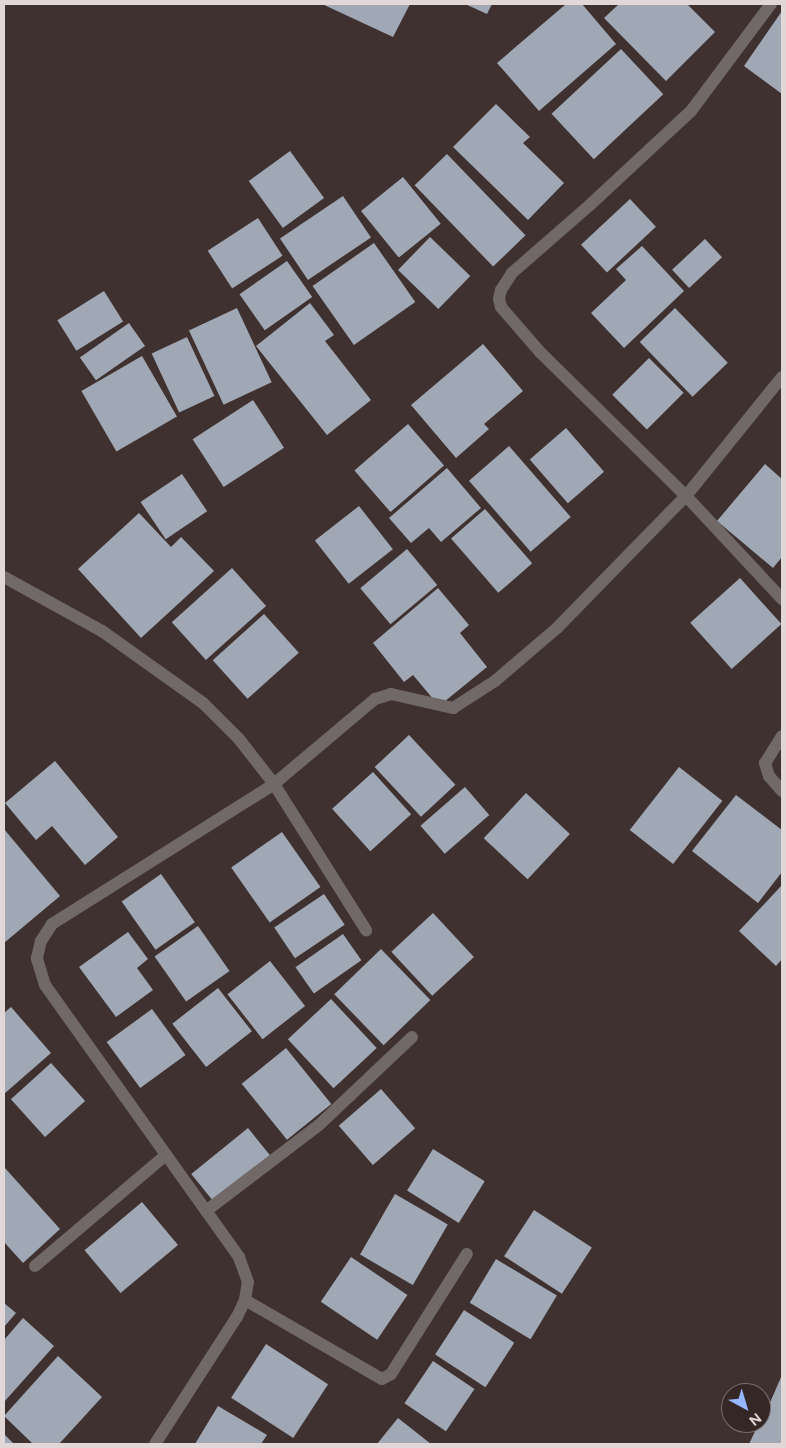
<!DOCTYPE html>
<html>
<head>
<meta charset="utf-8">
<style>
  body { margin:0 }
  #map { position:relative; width:786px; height:1448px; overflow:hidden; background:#3f312f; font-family:Figtree,sans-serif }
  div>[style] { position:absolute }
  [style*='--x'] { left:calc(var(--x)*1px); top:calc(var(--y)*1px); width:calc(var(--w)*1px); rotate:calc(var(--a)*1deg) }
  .building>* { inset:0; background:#a1a8b5; transform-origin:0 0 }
  .minor>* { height:12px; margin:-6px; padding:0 6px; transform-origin:6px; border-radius:6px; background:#716968 }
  span { translate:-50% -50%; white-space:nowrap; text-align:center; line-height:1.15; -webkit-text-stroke:5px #352725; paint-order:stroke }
  .frame { position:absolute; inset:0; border:5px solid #e1d7d6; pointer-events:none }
  .north { position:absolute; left:721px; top:1383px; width:50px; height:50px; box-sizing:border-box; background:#352725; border:1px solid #7a6d6c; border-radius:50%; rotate:141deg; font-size:14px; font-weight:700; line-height:20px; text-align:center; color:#e1d7d6 }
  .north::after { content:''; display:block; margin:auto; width:18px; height:22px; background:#96b6fd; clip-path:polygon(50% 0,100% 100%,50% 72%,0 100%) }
</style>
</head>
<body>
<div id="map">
  <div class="building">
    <i style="clip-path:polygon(322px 4px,410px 4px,393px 37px)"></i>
    <i style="clip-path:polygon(465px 4px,492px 4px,487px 14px)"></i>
    <i style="clip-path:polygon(566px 4px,582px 4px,616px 44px,539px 111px,497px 63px)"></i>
    <i style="clip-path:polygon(619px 4px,687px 4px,715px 32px,666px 81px,604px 18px)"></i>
    <i style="clip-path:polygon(782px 11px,782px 94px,744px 66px)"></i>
    <i style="left:621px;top:49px;width:62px;height:95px;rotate:47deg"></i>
    <i style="clip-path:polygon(496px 104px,530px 137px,523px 143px,564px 183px,528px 220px,453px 147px)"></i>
    <i style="left:290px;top:151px;width:58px;height:51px;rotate:54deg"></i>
    <i style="left:447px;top:154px;width:113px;height:45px;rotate:46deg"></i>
    <i style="left:403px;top:177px;width:60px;height:54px;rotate:51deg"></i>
    <i style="left:343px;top:196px;width:50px;height:76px;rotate:56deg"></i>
    <i style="left:630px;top:199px;width:38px;height:67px;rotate:47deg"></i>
    <i style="left:258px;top:218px;width:45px;height:60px;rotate:57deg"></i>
    <i style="left:430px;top:237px;width:56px;height:46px;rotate:44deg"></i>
    <i style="left:705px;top:239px;width:25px;height:45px;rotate:47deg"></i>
    <i style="left:374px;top:243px;width:72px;height:75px;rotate:55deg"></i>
    <i style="clip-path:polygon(642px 246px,684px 291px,624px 348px,591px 313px,626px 280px,616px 269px)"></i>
    <i style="left:287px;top:261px;width:44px;height:58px;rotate:55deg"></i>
    <i style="left:104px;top:291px;width:36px;height:55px;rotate:58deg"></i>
    <i style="clip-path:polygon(310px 303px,334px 335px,325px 341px,371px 400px,327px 435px,256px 346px)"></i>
    <i style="left:237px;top:308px;width:82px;height:53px;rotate:65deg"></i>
    <i style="left:675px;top:308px;width:76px;height:49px;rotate:46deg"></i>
    <i style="left:129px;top:323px;width:28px;height:60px;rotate:55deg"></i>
    <i style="left:187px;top:337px;width:65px;height:39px;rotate:65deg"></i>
    <i style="clip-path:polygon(483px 344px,523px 391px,484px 424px,489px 429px,456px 458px,411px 405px)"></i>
    <i style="left:142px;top:356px;width:70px;height:70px;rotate:60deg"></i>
    <i style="left:649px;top:358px;width:49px;height:52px;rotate:45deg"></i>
    <i style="left:253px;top:400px;width:57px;height:72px;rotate:57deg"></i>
    <i style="left:408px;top:424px;width:55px;height:71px;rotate:49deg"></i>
    <i style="left:566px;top:428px;width:58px;height:48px;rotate:49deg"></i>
    <i style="left:509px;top:446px;width:94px;height:53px;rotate:49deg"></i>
    <i style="clip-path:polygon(765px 464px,782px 479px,782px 557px,773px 568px,717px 521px)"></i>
    <i style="clip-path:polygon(447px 468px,481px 508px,441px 542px,429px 528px,411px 543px,389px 518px)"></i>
    <i style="left:182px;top:474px;width:45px;height:50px;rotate:56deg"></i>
    <i style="left:359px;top:506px;width:55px;height:56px;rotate:52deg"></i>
    <i style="left:485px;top:509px;width:72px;height:45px;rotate:49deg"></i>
    <i style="clip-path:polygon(139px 513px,171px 547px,181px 537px,214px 571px,141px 638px,78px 569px)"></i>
    <i style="left:407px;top:549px;width:47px;height:61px;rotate:50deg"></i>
    <i style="left:232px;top:568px;width:51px;height:81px;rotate:48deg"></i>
    <i style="left:740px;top:578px;width:62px;height:67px;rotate:48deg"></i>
    <i style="clip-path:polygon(438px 588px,469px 625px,460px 633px,487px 667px,439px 706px,413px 675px,404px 682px,373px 643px)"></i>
    <i style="left:264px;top:614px;width:52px;height:69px;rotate:48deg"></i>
    <i style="left:409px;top:735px;width:68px;height:47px;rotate:47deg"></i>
    <i style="clip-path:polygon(55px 761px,118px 837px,85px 865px,52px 826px,36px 840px,5px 803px)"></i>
    <i style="left:679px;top:767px;width:55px;height:80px;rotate:38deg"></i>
    <i style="left:373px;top:772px;width:57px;height:55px;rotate:48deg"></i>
    <i style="left:465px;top:787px;width:37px;height:59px;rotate:49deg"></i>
    <i style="left:526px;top:793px;width:60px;height:62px;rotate:43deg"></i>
    <i style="clip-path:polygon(736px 795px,782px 830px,782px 872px,758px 903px,692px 851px)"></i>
    <i style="clip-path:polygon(4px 829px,60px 896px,4px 943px)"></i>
    <i style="left:282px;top:832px;width:67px;height:62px;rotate:55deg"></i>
    <i style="left:161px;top:874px;width:59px;height:48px;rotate:55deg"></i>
    <i style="clip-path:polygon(782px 885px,782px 959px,776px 966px,739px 931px)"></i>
    <i style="left:324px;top:894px;width:37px;height:60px;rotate:56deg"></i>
    <i style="left:433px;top:913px;width:60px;height:57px;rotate:47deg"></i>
    <i style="left:198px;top:926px;width:55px;height:53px;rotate:55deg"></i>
    <i style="clip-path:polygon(128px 932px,148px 959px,137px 968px,153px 990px,116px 1017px,79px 967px)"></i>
    <i style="left:343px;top:934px;width:32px;height:58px;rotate:55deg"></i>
    <i style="left:381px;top:949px;width:71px;height:65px;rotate:46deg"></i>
    <i style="left:270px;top:961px;width:57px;height:54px;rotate:52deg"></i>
    <i style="left:218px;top:988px;width:55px;height:58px;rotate:52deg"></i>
    <i style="left:331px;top:999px;width:67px;height:59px;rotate:47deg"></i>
    <i style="clip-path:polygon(11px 1007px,51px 1053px,4px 1094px,4px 1013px)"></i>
    <i style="left:152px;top:1009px;width:57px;height:56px;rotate:54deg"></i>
    <i style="left:286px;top:1048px;width:72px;height:57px;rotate:51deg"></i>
    <i style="left:51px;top:1063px;width:51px;height:54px;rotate:48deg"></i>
    <i style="left:381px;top:1089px;width:52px;height:56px;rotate:49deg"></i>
    <i style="left:248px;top:1128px;width:36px;height:73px;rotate:51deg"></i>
    <i style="left:433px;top:1149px;width:61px;height:49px;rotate:32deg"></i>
    <i style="clip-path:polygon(4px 1167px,60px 1229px,23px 1263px,4px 1242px)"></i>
    <i style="left:395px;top:1194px;width:61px;height:70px;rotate:30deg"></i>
    <i style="left:142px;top:1202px;width:56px;height:75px;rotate:50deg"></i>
    <i style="left:534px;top:1210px;width:69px;height:55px;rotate:33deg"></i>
    <i style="left:351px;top:1257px;width:68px;height:54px;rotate:34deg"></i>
    <i style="left:496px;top:1259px;width:71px;height:51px;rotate:31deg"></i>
    <i style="clip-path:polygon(4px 1303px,16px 1313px,4px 1327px)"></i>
    <i style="left:464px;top:1310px;width:60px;height:53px;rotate:33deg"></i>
    <i style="clip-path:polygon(23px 1318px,54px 1346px,4px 1402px,4px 1340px)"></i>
    <i style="left:266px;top:1344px;width:74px;height:64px;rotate:33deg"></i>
    <i style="clip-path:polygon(58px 1356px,102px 1397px,59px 1444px,33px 1444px,4px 1416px)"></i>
    <i style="left:433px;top:1361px;width:50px;height:51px;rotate:34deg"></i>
    <i style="clip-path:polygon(782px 1375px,782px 1444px,749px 1444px,759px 1423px,761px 1423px)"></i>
    <i style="clip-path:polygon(218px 1406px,267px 1435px,261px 1444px,195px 1444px)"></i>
    <i style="clip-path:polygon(398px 1418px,431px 1444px,377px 1444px)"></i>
    <i style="clip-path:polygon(4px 1434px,14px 1444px,4px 1444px)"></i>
  </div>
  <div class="minor">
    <i style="--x:771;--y:4;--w:134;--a:126.8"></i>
    <i style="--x:691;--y:111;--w:137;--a:137.1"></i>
    <i style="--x:591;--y:204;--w:105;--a:138.9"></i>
    <i style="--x:512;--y:273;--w:20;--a:123"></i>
    <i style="--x:501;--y:290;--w:9;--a:103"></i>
    <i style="--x:499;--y:299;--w:8;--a:76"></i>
    <i style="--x:501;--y:307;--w:60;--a:49.1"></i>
    <i style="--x:540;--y:352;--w:205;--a:44.6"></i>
    <i style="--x:686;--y:496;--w:141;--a:47"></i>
    <i style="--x:4;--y:577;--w:112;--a:28.9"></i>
    <i style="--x:102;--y:631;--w:124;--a:35.5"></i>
    <i style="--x:203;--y:703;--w:51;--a:45"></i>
    <i style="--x:239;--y:739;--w:57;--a:52.1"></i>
    <i style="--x:274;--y:784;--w:132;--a:-40.1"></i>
    <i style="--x:375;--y:699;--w:17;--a:-17"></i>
    <i style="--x:391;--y:694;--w:64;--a:12.7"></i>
    <i style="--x:453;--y:708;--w:50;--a:-32.7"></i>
    <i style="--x:495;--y:681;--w:82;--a:-40.5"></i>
    <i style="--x:557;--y:628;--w:185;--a:-45.7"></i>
    <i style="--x:686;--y:496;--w:153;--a:-51.1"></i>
    <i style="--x:782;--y:736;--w:32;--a:122"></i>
    <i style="--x:765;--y:763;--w:14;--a:73"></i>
    <i style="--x:769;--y:776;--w:20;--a:49"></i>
    <i style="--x:206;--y:1211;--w:142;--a:-37.3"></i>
    <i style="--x:319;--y:1125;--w:128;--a:-43.4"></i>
    <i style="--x:35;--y:1266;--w:172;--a:-40.3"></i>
    <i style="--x:245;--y:1300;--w:158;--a:30"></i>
    <i style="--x:382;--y:1379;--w:10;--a:-29"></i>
    <i style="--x:391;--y:1374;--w:142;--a:-57.7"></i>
    <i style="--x:155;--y:1444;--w:151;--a:-57.2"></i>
    <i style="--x:237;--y:1317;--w:19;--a:-65"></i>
    <i style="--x:245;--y:1300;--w:18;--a:-81"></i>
    <i style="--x:248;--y:1282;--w:27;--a:-110"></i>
    <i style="--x:239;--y:1257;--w:334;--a:-125.5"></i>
    <i style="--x:45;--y:985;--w:28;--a:-107"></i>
    <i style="--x:37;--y:958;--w:17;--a:-77"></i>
    <i style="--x:41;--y:941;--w:20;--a:-57"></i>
    <i style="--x:52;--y:924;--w:262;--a:-32.2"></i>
    <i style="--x:274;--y:784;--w:173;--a:57.8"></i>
  </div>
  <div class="frame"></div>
  <div class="north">N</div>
</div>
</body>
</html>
